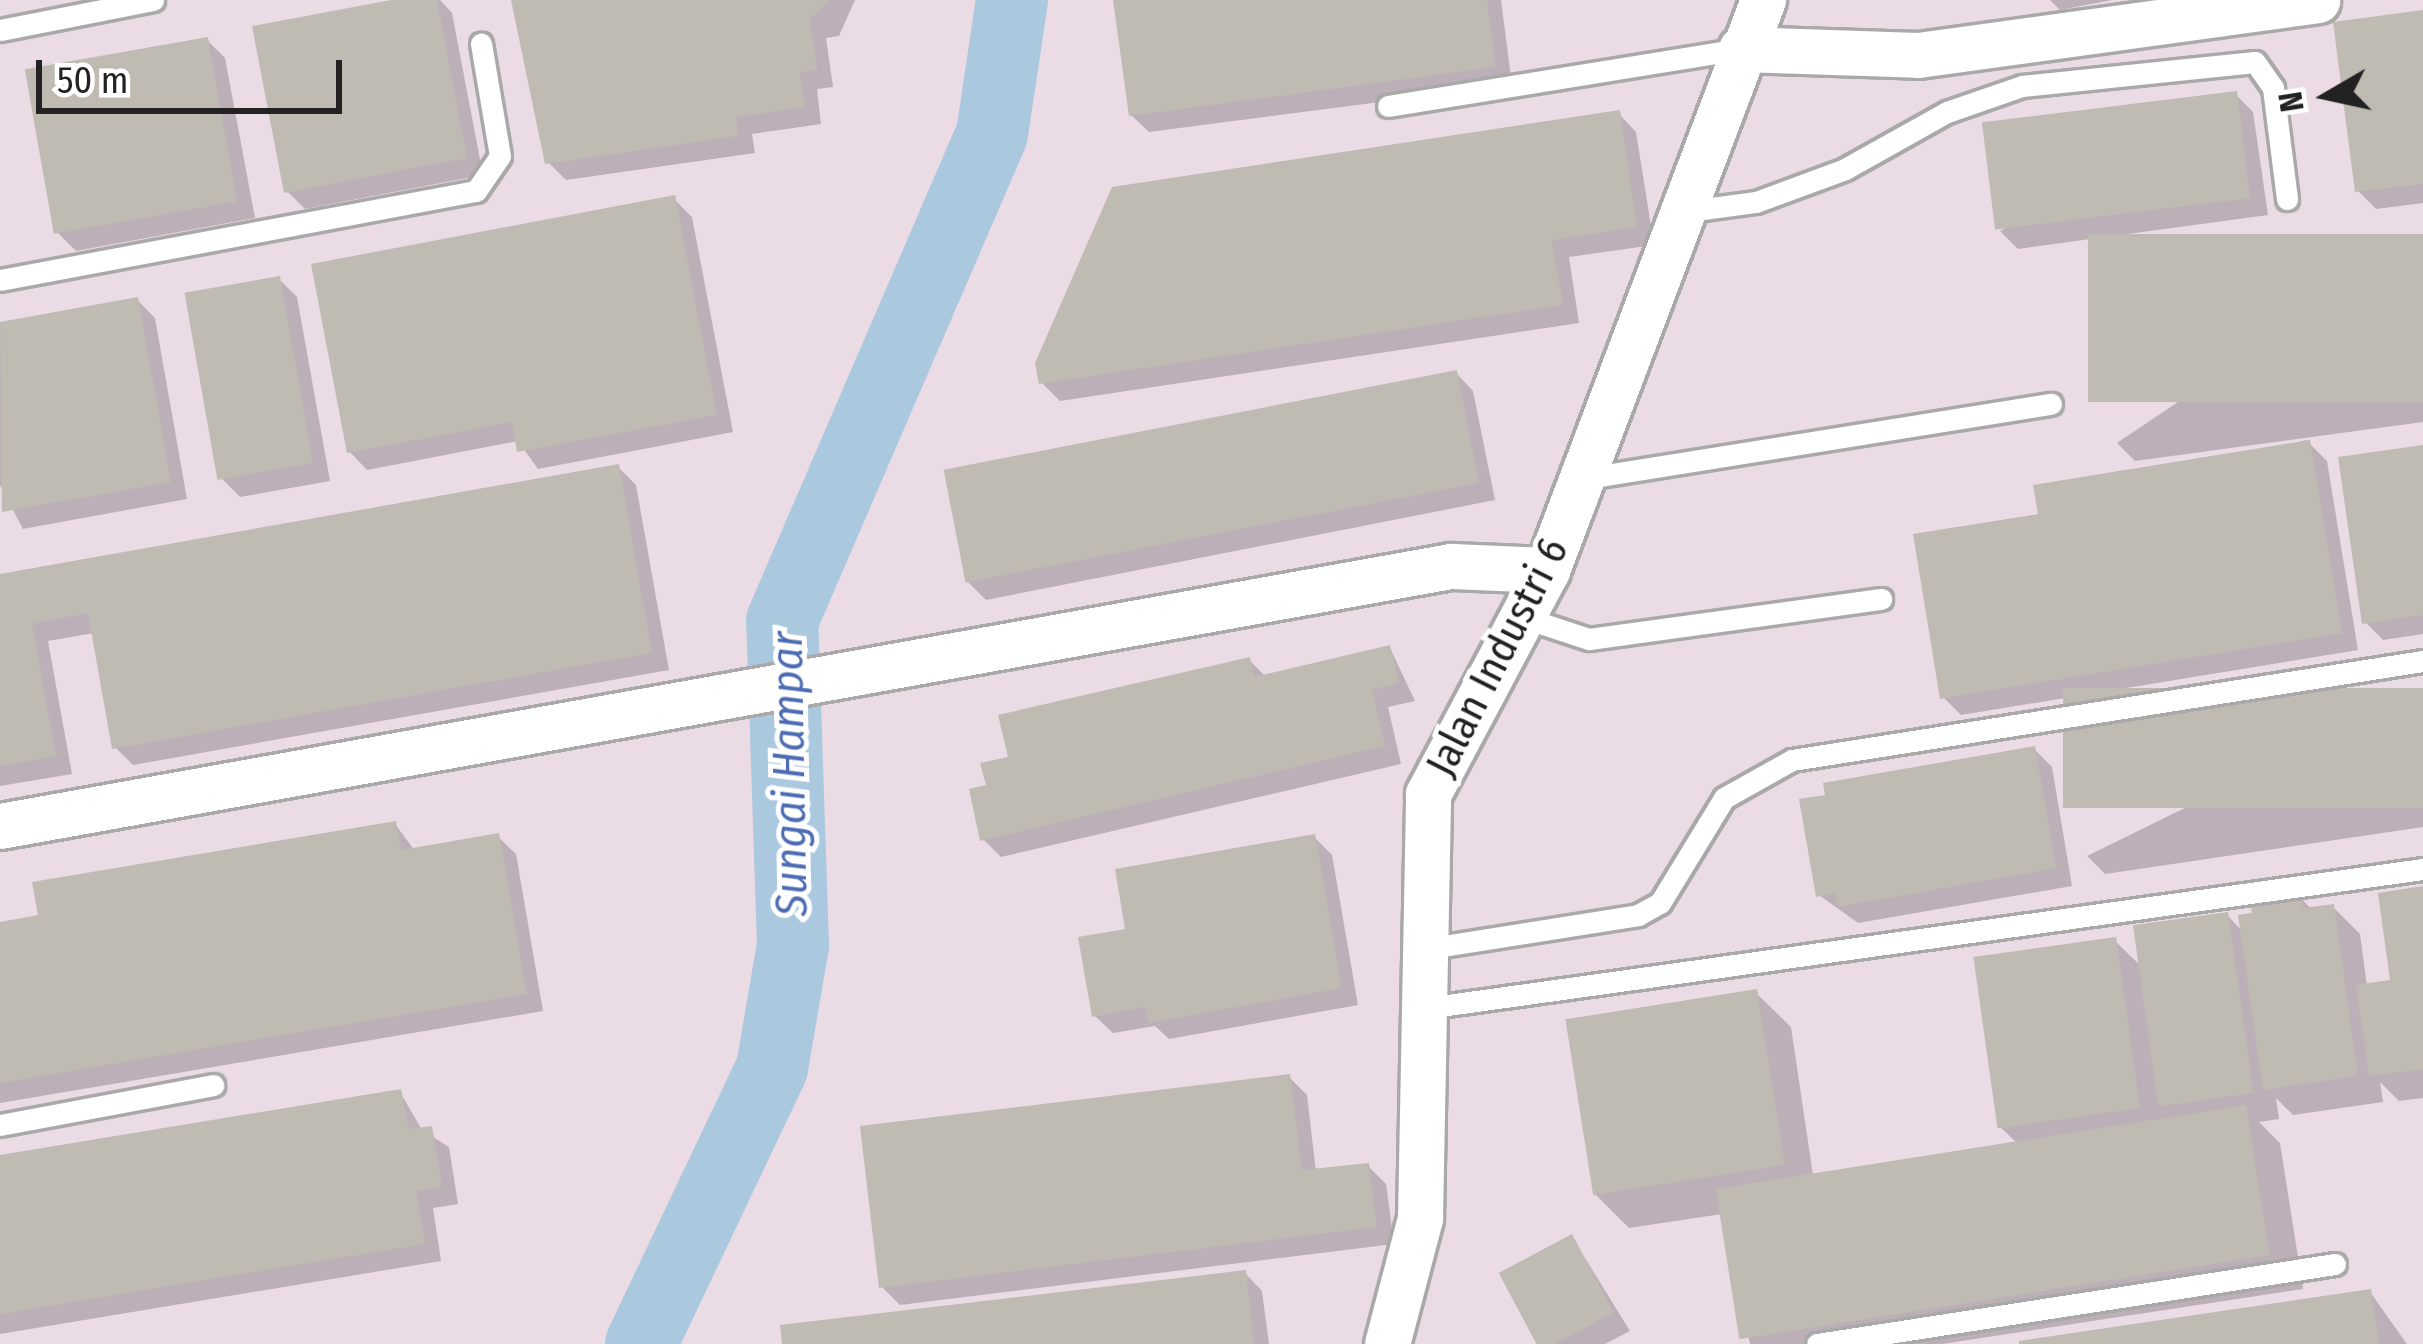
<!DOCTYPE html>
<html>
<head>
<meta charset="utf-8">
<style>
  body { margin:0 }
  #map { position:relative; width:2423px; height:1344px; overflow:hidden; background:#f2f1e9; font-family:"Fira Sans Condensed",sans-serif }
  div>[style] { position:absolute }
  [style*='--x'] { left:calc(var(--x)*1px); top:calc(var(--y)*1px); width:calc(var(--w)*1px); rotate:calc(var(--a)*1deg) }
  .industrial>* { inset:0; background:#ebdbe5; transform-origin:0 0 }
  .shadow>* { inset:0; background:#0003 }
  .river>* { height:72px; margin:-36px; padding:0 36px; transform-origin:36px; border-radius:36px; background:#aac9df }
  .building>* { inset:0; background:#bfbab2; transform-origin:0 0 }
  .roads { filter:drop-shadow(3px 0 #a9a9a9) drop-shadow(-3px 0 #a9a9a9) drop-shadow(0 3px #a9a9a9) drop-shadow(0 -3px #a9a9a9) }
  .service>* { height:21px; margin:-10.5px; padding:0 10.5px; transform-origin:10.5px; border-radius:10.5px; background:#fff }
  .minor>* { height:45px; margin:-22.5px; padding:0 22.5px; transform-origin:22.5px; border-radius:22.5px; background:#fff }
  span { translate:-50% -50%; white-space:nowrap; text-align:center; line-height:1.15; -webkit-text-stroke:10px #fff; paint-order:stroke }
  .street-label { font-size:42px; color:#222 }
  .water-label { font-size:45px; color:#4d6cb3; font-style:italic }
  .north { position:absolute; left:2267px; top:36px; width:120px; height:120px; -webkit-text-stroke:9px #fff; paint-order:stroke; rotate:261deg; font-size:33px; font-weight:700; line-height:48px; text-align:center; color:#222 }
  .north::after { content:''; display:block; margin:auto; width:42px; height:54px; background:#222; clip-path:polygon(50% 0,100% 100%,50% 72%,0 100%) }
  .scale { position:absolute; left:36px; top:60px; width:306px; height:54px; box-sizing:border-box; border:6px solid #222; border-top:0; padding-left:15px; font-size:36px; line-height:42px; white-space:nowrap; color:#222; -webkit-text-stroke:9px #fff; paint-order:stroke }
</style>
</head>
<body>
<div id="map">
  <div class="industrial">
    <i style="left:0;top:0;width:2423px;height:1344px"></i>
  </div>
  <div class="shadow">
    <i style="clip-path:polygon(407px 0,440px 0,452px 13px,483px 175px,305px 209px,287px 191px)"></i>
    <i style="clip-path:polygon(514px 0,855px 0,839px 36px,826px 38px,833px 87px,817px 89px,821px 124px,752px 134px,755px 153px,566px 180px,548px 162px)"></i>
    <i style="clip-path:polygon(1117px 0,1501px 0,1512px 85px,1149px 132px,1131px 115px)"></i>
    <i style="clip-path:polygon(2050px 0,2112px 0,2060px 10px)"></i>
    <i style="clip-path:polygon(2423px 14px,2423px 203px,2376px 209px,2358px 191px)"></i>
    <i style="clip-path:polygon(207px 40px,225px 58px,255px 218px,76px 251px,58px 233px)"></i>
    <i style="clip-path:polygon(2235px 94px,2253px 112px,2268px 215px,2018px 249px,2000px 231px)"></i>
    <i style="clip-path:polygon(1619px 114px,1636px 132px,1654px 245px,1569px 257px,1579px 323px,1060px 401px,1042px 383px)"></i>
    <i style="clip-path:polygon(674px 199px,692px 217px,733px 432px,538px 469px,518px 441px,367px 470px,350px 452px)"></i>
    <i style="clip-path:polygon(2423px 237px,2423px 422px,2135px 461px,2117px 443px)"></i>
    <i style="clip-path:polygon(279px 279px,297px 297px,330px 481px,240px 497px,222px 479px)"></i>
    <i style="clip-path:polygon(137px 300px,155px 318px,187px 499px,23px 529px,0 485px,0 325px)"></i>
    <i style="clip-path:polygon(1456px 373px,1473px 391px,1495px 500px,986px 600px,968px 582px)"></i>
    <i style="clip-path:polygon(2306px 440px,2327px 461px,2358px 650px,1961px 715px,1943px 697px,2041px 516px)"></i>
    <i style="clip-path:polygon(2423px 448px,2423px 634px,2383px 640px,2365px 622px)"></i>
    <i style="clip-path:polygon(618px 467px,636px 485px,669px 670px,133px 765px,115px 747px,94px 633px,48px 641px,72px 774px,0 786px,0 577px)"></i>
    <i style="clip-path:polygon(1390px 648px,1415px 701px,1388px 707px,1401px 764px,1001px 857px,983px 839px,990px 787px,1249px 660px,1266px 677px)"></i>
    <i style="clip-path:polygon(2423px 691px,2423px 827px,2105px 874px,2087px 856px)"></i>
    <i style="clip-path:polygon(2034px 749px,2052px 767px,2072px 886px,1858px 923px,1819px 895px)"></i>
    <i style="clip-path:polygon(395px 824px,415px 851px,498px 837px,516px 854px,543px 1011px,0 1103px,0 925px)"></i>
    <i style="clip-path:polygon(1314px 837px,1332px 855px,1358px 1005px,1169px 1039px,1155px 1026px,1113px 1033px,1095px 1016px,1129px 932px)"></i>
    <i style="clip-path:polygon(2423px 889px,2423px 1098px,2399px 1101px,2380px 1082px,2383px 1102px,2293px 1115px,2276px 1098px,2279px 1119px,2259px 1122px,2280px 1143px,2303px 1289px,1942px 1344px,1750px 1344px,1722px 1214px,1629px 1228px,1594px 1193px,1756px 993px,1791px 1027px,1813px 1175px,2017px 1143px,1999px 1126px,2115px 941px,2142px 967px,2227px 915px,2244px 933px,2300px 897px,2312px 910px,2333px 907px,2360px 934px,2367px 986px,2394px 983px)"></i>
    <i style="clip-path:polygon(1289px 1077px,1307px 1095px,1316px 1172px,1368px 1166px,1386px 1184px,1394px 1244px,900px 1305px,882px 1287px)"></i>
    <i style="clip-path:polygon(400px 1092px,422px 1130px,449px 1147px,458px 1204px,433px 1208px,441px 1261px,0 1334px,0 1158px)"></i>
    <i style="clip-path:polygon(1572px 1237px,1630px 1331px,1605px 1344px,1540px 1344px,1503px 1274px)"></i>
    <i style="clip-path:polygon(1245px 1273px,1262px 1291px,1269px 1344px,785px 1344px)"></i>
    <i style="clip-path:polygon(2370px 1292px,2407px 1344px,2022px 1344px)"></i>
  </div>
  <div class="river">
    <i style="--x:641;--y:1344;--w:306;--a:-64.6"></i>
    <i style="--x:772;--y:1068;--w:125;--a:-80.3"></i>
    <i style="--x:793;--y:945;--w:324;--a:-91.9"></i>
    <i style="--x:782;--y:621;--w:530;--a:-66.67"></i>
    <i style="--x:992;--y:134;--w:135;--a:-81.5"></i>
  </div>
  <div class="building">
    <i style="clip-path:polygon(391px 0,437px 0,467px 158px,284px 193px,252px 26px)"></i>
    <i style="clip-path:polygon(511px 0,830px 0,810px 20px,817px 70px,800px 72px,805px 107px,736px 117px,738px 136px,545px 164px)"></i>
    <i style="clip-path:polygon(1113px 0,1487px 0,1496px 67px,1129px 116px)"></i>
    <i style="clip-path:polygon(2423px 10px,2423px 184px,2355px 192px,2333px 22px)"></i>
    <i style="left:208px;top:37px;width:167px;height:186px;rotate:80deg"></i>
    <i style="left:2237px;top:91px;width:108px;height:257px;rotate:83deg"></i>
    <i style="clip-path:polygon(1620px 110px,1637px 227px,1552px 240px,1563px 305px,1039px 384px,1035px 363px,1112px 187px)"></i>
    <i style="clip-path:polygon(675px 195px,717px 415px,517px 452px,512px 422px,347px 453px,311px 264px)"></i>
    <i style="left:2423px;top:234px;width:168px;height:335px;rotate:90deg"></i>
    <i style="left:280px;top:276px;width:190px;height:97px;rotate:80deg"></i>
    <i style="clip-path:polygon(138px 297px,171px 482px,2px 512px,0 322px)"></i>
    <i style="left:1457px;top:370px;width:115px;height:523px;rotate:79deg"></i>
    <i style="clip-path:polygon(2310px 440px,2342px 633px,1940px 699px,1913px 534px,2038px 514px,2033px 485px)"></i>
    <i style="clip-path:polygon(2423px 445px,2423px 615px,2362px 624px,2338px 457px)"></i>
    <i style="clip-path:polygon(619px 464px,652px 653px,112px 749px,88px 613px,32px 624px,56px 756px,0 766px,0 574px)"></i>
    <i style="clip-path:polygon(1390px 645px,1399px 683px,1372px 690px,1385px 746px,980px 841px,969px 789px,986px 785px,980px 763px,1008px 757px,998px 715px,1250px 657px,1254px 677px)"></i>
    <i style="left:2423px;top:688px;width:120px;height:360px;rotate:90deg"></i>
    <i style="clip-path:polygon(2035px 746px,2056px 868px,1838px 907px,1835px 893px,1816px 897px,1799px 799px,1825px 795px,1823px 783px)"></i>
    <i style="clip-path:polygon(396px 821px,401px 850px,499px 833px,527px 994px,0 1083px,0 922px,38px 915px,32px 882px)"></i>
    <i style="clip-path:polygon(1315px 834px,1342px 988px,1148px 1023px,1145px 1007px,1092px 1017px,1078px 937px,1125px 929px,1115px 869px)"></i>
    <i style="clip-path:polygon(2423px 886px,2423px 1069px,2369px 1076px,2356px 985px,2390px 980px,2378px 893px)"></i>
    <i style="clip-path:polygon(2301px 894px,2303px 908px,2334px 904px,2358px 1076px,2263px 1090px,2238px 915px,2252px 913px,2250px 900px)"></i>
    <i style="left:2228px;top:912px;width:183px;height:96px;rotate:82deg"></i>
    <i style="left:2116px;top:937px;width:173px;height:144px;rotate:82deg"></i>
    <i style="left:1757px;top:989px;width:178px;height:194px;rotate:81deg"></i>
    <i style="clip-path:polygon(1290px 1074px,1302px 1170px,1369px 1163px,1377px 1227px,879px 1288px,860px 1126px)"></i>
    <i style="clip-path:polygon(401px 1089px,409px 1129px,432px 1126px,442px 1187px,416px 1191px,425px 1244px,0 1314px,0 1155px)"></i>
    <i style="left:2246px;top:1105px;width:152px;height:537px;rotate:81deg"></i>
    <i style="left:1572px;top:1234px;width:89px;height:83px;rotate:62deg"></i>
    <i style="clip-path:polygon(1246px 1270px,1254px 1344px,782px 1344px,780px 1325px)"></i>
    <i style="clip-path:polygon(2371px 1289px,2379px 1344px,2019px 1344px,2019px 1341px)"></i>
  </div>
  <div class="roads">
    <div class="service">
      <i style="--x:0;--y:30;--w:156;--a:-11.1"></i>
      <i style="--x:1388;--y:106;--w:358;--a:-9.2"></i>
      <i style="--x:1681;--y:212;--w:76;--a:-7.6"></i>
      <i style="--x:1756;--y:202;--w:95;--a:-20.3"></i>
      <i style="--x:1845;--y:169;--w:117;--a:-29.2"></i>
      <i style="--x:1947;--y:112;--w:79;--a:-19.1"></i>
      <i style="--x:2022;--y:86;--w:234;--a:-5.9"></i>
      <i style="--x:2255;--y:62;--w:32;--a:55"></i>
      <i style="--x:2273;--y:88;--w:112;--a:82.8"></i>
      <i style="--x:0;--y:280;--w:484;--a:-10.6"></i>
      <i style="--x:476;--y:191;--w:42;--a:-55.6"></i>
      <i style="--x:500;--y:156;--w:114;--a:-99.6"></i>
      <i style="--x:1581;--y:479;--w:476;--a:-9.1"></i>
      <i style="--x:1522;--y:617;--w:71;--a:18.2"></i>
      <i style="--x:1589;--y:639;--w:295;--a:-7.8"></i>
      <i style="--x:1424;--y:949;--w:217;--a:-9"></i>
      <i style="--x:1638;--y:915;--w:25;--a:-29"></i>
      <i style="--x:1660;--y:903;--w:123;--a:-58.6"></i>
      <i style="--x:1724;--y:798;--w:78;--a:-29.2"></i>
      <i style="--x:1792;--y:760;--w:639;--a:-8.92"></i>
      <i style="--x:1426;--y:1008;--w:1007;--a:-7.94"></i>
      <i style="--x:0;--y:1125;--w:217;--a:-10.6"></i>
      <i style="--x:1817;--y:1344;--w:524;--a:-8.78"></i>
    </div>
    <div class="minor">
      <i style="--x:1741;--y:49;--w:177;--a:1.9"></i>
      <i style="--x:1918;--y:55;--w:403;--a:-7.8"></i>
      <i style="--x:0;--y:826;--w:1474;--a:-10.16"></i>
      <i style="--x:1451;--y:566;--w:96;--a:2.4"></i>
      <i style="--x:1387;--y:1344;--w:130;--a:-75.3"></i>
      <i style="--x:1420;--y:1218;--w:424;--a:-88.9"></i>
      <i style="--x:1428;--y:794;--w:254;--a:-62"></i>
      <i style="--x:1547;--y:570;--w:610;--a:-69.25"></i>
    </div>
  </div>
  <div class="street-label">
    <span style="left:1497px;top:657px;rotate:-63deg">Jalan Industri 6</span>
  </div>
  <div class="water-label">
    <span style="left:790px;top:774px;rotate:-91deg">Sungai Hampar</span>
  </div>
  <div class="north">N</div>
  <div class="scale">50 m</div>
</div>
</body>
</html>
